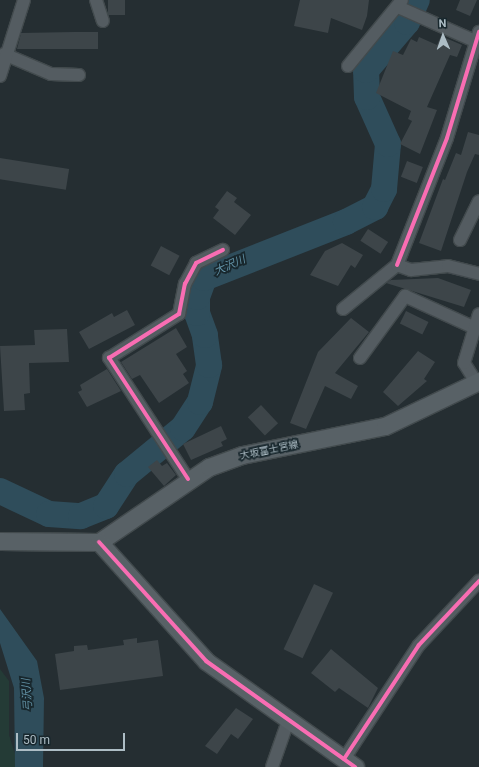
<!DOCTYPE html>
<html>
<head>
<meta charset="utf-8">
<style>
  body { margin:0 }
  #map { position:relative; width:479px; height:767px; overflow:hidden; background:#252e32; font-family:Roboto,"Noto Sans JP",sans-serif }
  div>[style] { position:absolute }
  [style*='--x'] { left:calc(var(--x)*1px); top:calc(var(--y)*1px); width:calc(var(--w)*1px); rotate:calc(var(--a)*1deg) }
  .green>* { inset:0; background:#243b36 }
  .water>* { inset:0; background:#2f4d5b }
  .river>* { height:26px; margin:-13px; padding:0 13px; transform-origin:13px; border-radius:13px; background:#2f4d5b }
  .building>* { inset:0; background:#3d4549; transform-origin:0 0 }
  .roads { filter:drop-shadow(1px 0 #424a4d) drop-shadow(-1px 0 #424a4d) drop-shadow(0 1px #424a4d) drop-shadow(0 -1px #424a4d) }
  .street>* { height:12px; margin:-6px; padding:0 6px; transform-origin:6px; border-radius:6px; background:#545c61 }
  .secondary>* { height:17px; margin:-8.5px; padding:0 8.5px; transform-origin:8.5px; border-radius:8.5px; background:#586166 }
  .cycleway>* { height:4px; margin:-2px; padding:0 2px; transform-origin:2px; border-radius:2px; background:#f96db3 }
  span { translate:-50% -50%; white-space:nowrap; text-align:center; line-height:1.15; -webkit-text-stroke:3.5px #18272d; paint-order:stroke }
  .street-label { font-size:10px; color:#adbdc5 }
  .water-label { font-size:11px; color:#6393a7; font-style:italic }
  .north { position:absolute; left:423px; top:16px; width:40px; height:40px; -webkit-text-stroke:3px #18272d; paint-order:stroke; rotate:358deg; font-size:11px; font-weight:700; line-height:16px; text-align:center; color:#adbdc5 }
  .north::after { content:''; display:block; margin:auto; width:14px; height:18px; background:#adbdc5; clip-path:polygon(50% 0,100% 100%,50% 72%,0 100%) }
  .scale { position:absolute; left:16px; top:733px; width:109px; height:18px; box-sizing:border-box; border:2px solid #adbdc5; border-top:0; padding-left:5px; font-size:12px; line-height:14px; white-space:nowrap; color:#adbdc5; -webkit-text-stroke:3px #18272d; paint-order:stroke }
</style>
</head>
<body>
<div id="map">
  <div class="green">
    <i style="clip-path:polygon(0 669px,9px 681px,9px 735px,19px 767px,0 767px)"></i>
  </div>
  <div class="water">
    <i style="clip-path:polygon(0 609px,37px 661px,44px 698px,43px 767px,15px 767px,14px 688px,0 643px)"></i>
  </div>
  <div class="river">
    <i style="--x:0;--y:491;--w:54;--a:25.1"></i>
    <i style="--x:49;--y:514;--w:32;--a:4"></i>
    <i style="--x:81;--y:516;--w:27;--a:-22"></i>
    <i style="--x:106;--y:506;--w:38;--a:-57"></i>
    <i style="--x:127;--y:474;--w:72;--a:-39.4"></i>
    <i style="--x:183;--y:428;--w:31;--a:-57"></i>
    <i style="--x:200;--y:402;--w:38;--a:-76"></i>
    <i style="--x:209;--y:365;--w:30;--a:-98"></i>
    <i style="--x:205;--y:335;--w:23;--a:-110"></i>
    <i style="--x:197;--y:313;--w:16;--a:-90"></i>
    <i style="--x:197;--y:297;--w:20;--a:-70"></i>
    <i style="--x:204;--y:278;--w:153;--a:-21.5"></i>
    <i style="--x:346;--y:222;--w:33;--a:-27"></i>
    <i style="--x:375;--y:207;--w:20;--a:-63"></i>
    <i style="--x:384;--y:189;--w:45;--a:-84.9"></i>
    <i style="--x:388;--y:144;--w:51;--a:-114.1"></i>
    <i style="--x:367;--y:97;--w:27;--a:-92"></i>
    <i style="--x:366;--y:70;--w:63;--a:-49.5"></i>
    <i style="--x:407;--y:22;--w:24;--a:-66"></i>
  </div>
  <div class="building">
    <i style="left:108px;top:0;width:17px;height:15px"></i>
    <i style="clip-path:polygon(300px 0,369px 0,367px 16px,362px 30px,331px 18px,328px 33px,294px 26px)"></i>
    <i style="clip-path:polygon(460px 0,477px 0,470px 16px,456px 10px)"></i>
    <i style="clip-path:polygon(74px 32px,98px 32px,98px 49px,17px 49px,21px 33px)"></i>
    <i style="clip-path:polygon(441px 36px,462px 45px,457px 57px,450px 55px,427px 107px,437px 110px,420px 154px,400px 144px,412px 121px,408px 119px,411px 111px,376px 93px,393px 51px,403px 55px,411px 39px,417px 42px,419px 37px,437px 45px)"></i>
    <i style="clip-path:polygon(468px 132px,479px 135px,479px 155px,475px 154px,467px 172px,441px 251px,419px 243px,443px 179px,445px 180px,456px 153px,461px 155px)"></i>
    <i style="left:0;top:158px;width:70px;height:21px;rotate:9deg"></i>
    <i style="left:407px;top:161px;width:17px;height:17px;rotate:21deg"></i>
    <i style="clip-path:polygon(227px 191px,237px 198px,234px 202px,251px 215px,235px 235px,213px 218px,219px 210px,215px 207px)"></i>
    <i style="left:368px;top:229px;width:24px;height:14px;rotate:33deg"></i>
    <i style="clip-path:polygon(342px 243px,363px 255px,355px 268px,351px 265px,338px 286px,310px 275px,325px 251px)"></i>
    <i style="left:161px;top:246px;width:21px;height:22px;rotate:28deg"></i>
    <i style="clip-path:polygon(438px 278px,471px 290px,464px 307px,386px 283px,391px 280px)"></i>
    <i style="clip-path:polygon(127px 310px,135px 325px,89px 349px,79px 332px,112px 313px,114px 317px)"></i>
    <i style="left:406px;top:311px;width:25px;height:14px;rotate:26deg"></i>
    <i style="clip-path:polygon(351px 318px,369px 332px,335px 373px,358px 386px,351px 399px,325px 386px,306px 429px,290px 423px,318px 352px)"></i>
    <i style="clip-path:polygon(176px 328px,187px 347px,176px 354px,187px 371px,183px 374px,189px 383px,159px 403px,140px 375px,132px 379px,121px 362px)"></i>
    <i style="clip-path:polygon(67px 329px,69px 362px,29px 363px,30px 393px,24px 394px,25px 410px,4px 411px,0 346px,35px 345px,34px 330px)"></i>
    <i style="clip-path:polygon(418px 351px,435px 362px,424px 379px,427px 381px,398px 406px,383px 392px)"></i>
    <i style="clip-path:polygon(107px 369px,121px 391px,87px 407px,78px 392px,82px 390px,80px 385px)"></i>
    <i style="left:261px;top:405px;width:25px;height:18px;rotate:47deg"></i>
    <i style="clip-path:polygon(221px 426px,227px 439px,221px 442px,223px 446px,191px 460px,183px 444px)"></i>
    <i style="clip-path:polygon(157px 460px,162px 466px,167px 463px,176px 475px,164px 486px,148px 467px)"></i>
    <i style="left:314px;top:584px;width:21px;height:72px;rotate:25deg"></i>
    <i style="clip-path:polygon(137px 638px,137px 643px,158px 640px,163px 676px,60px 690px,55px 654px,74px 651px,74px 646px,87px 645px,88px 650px,124px 645px,123px 640px)"></i>
    <i style="clip-path:polygon(331px 649px,378px 688px,368px 708px,339px 688px,335px 692px,311px 673px)"></i>
    <i style="clip-path:polygon(236px 708px,253px 719px,238px 739px,231px 734px,217px 754px,205px 746px)"></i>
  </div>
  <div class="roads">
    <div class="street">
      <i style="--x:96;--y:0;--w:22;--a:72"></i>
      <i style="--x:398;--y:7;--w:84;--a:23.8"></i>
      <i style="--x:4;--y:54;--w:51;--a:23.1"></i>
      <i style="--x:51;--y:74;--w:28;--a:2"></i>
      <i style="--x:348;--y:66;--w:85;--a:-50.7"></i>
      <i style="--x:0;--y:76;--w:80;--a:-72.5"></i>
      <i style="--x:460;--y:240;--w:43;--a:-64"></i>
      <i style="--x:397;--y:265;--w:136;--a:-68.5"></i>
      <i style="--x:447;--y:138;--w:111;--a:-73.2"></i>
      <i style="--x:343;--y:309;--w:70;--a:-39.2"></i>
      <i style="--x:397;--y:265;--w:15;--a:20"></i>
      <i style="--x:411;--y:270;--w:37;--a:-6"></i>
      <i style="--x:448;--y:266;--w:32;--a:14"></i>
      <i style="--x:360;--y:358;--w:77;--a:-54"></i>
      <i style="--x:405;--y:296;--w:77;--a:24.6"></i>
      <i style="--x:476;--y:382;--w:22;--a:-122"></i>
      <i style="--x:464;--y:363;--w:51;--a:-73"></i>
      <i style="--x:188;--y:479;--w:145;--a:-123.1"></i>
      <i style="--x:109;--y:358;--w:83;--a:-32.2"></i>
      <i style="--x:179;--y:314;--w:31;--a:-79"></i>
      <i style="--x:185;--y:284;--w:24;--a:-62"></i>
      <i style="--x:196;--y:263;--w:30;--a:-26"></i>
      <i style="--x:344;--y:759;--w:136;--a:-56.7"></i>
      <i style="--x:419;--y:645;--w:88;--a:-46.8"></i>
      <i style="--x:272;--y:767;--w:49;--a:-70.8"></i>
    </div>
    <div class="secondary">
      <i style="--x:0;--y:541;--w:99;--a:0.6"></i>
      <i style="--x:99;--y:542;--w:133;--a:-34.3"></i>
      <i style="--x:209;--y:467;--w:35;--a:-20"></i>
      <i style="--x:242;--y:455;--w:146;--a:-11.5"></i>
      <i style="--x:385;--y:426;--w:104;--a:-25.6"></i>
      <i style="--x:99;--y:542;--w:160;--a:48"></i>
      <i style="--x:206;--y:661;--w:183;--a:35.4"></i>
    </div>
  </div>
  <div class="cycleway">
    <i style="--x:397;--y:265;--w:136;--a:-68.5"></i>
    <i style="--x:447;--y:138;--w:111;--a:-73.2"></i>
    <i style="--x:188;--y:479;--w:145;--a:-123.1"></i>
    <i style="--x:109;--y:358;--w:83;--a:-32.2"></i>
    <i style="--x:179;--y:314;--w:31;--a:-79"></i>
    <i style="--x:185;--y:284;--w:24;--a:-62"></i>
    <i style="--x:196;--y:263;--w:30;--a:-26"></i>
    <i style="--x:99;--y:542;--w:160;--a:48"></i>
    <i style="--x:206;--y:661;--w:183;--a:35.4"></i>
    <i style="--x:344;--y:759;--w:136;--a:-56.7"></i>
    <i style="--x:419;--y:645;--w:88;--a:-46.8"></i>
  </div>
  <div class="street-label">
    <span style="left:269px;top:450px;rotate:-12deg">大坂富士宮線</span>
  </div>
  <div class="water-label">
    <span style="left:230px;top:266px;rotate:-24deg">大沢川</span>
    <span style="left:28px;top:695px;rotate:-94deg">弓沢川</span>
  </div>
  <div class="north">N</div>
  <div class="scale">50 m</div>
</div>
</body>
</html>
